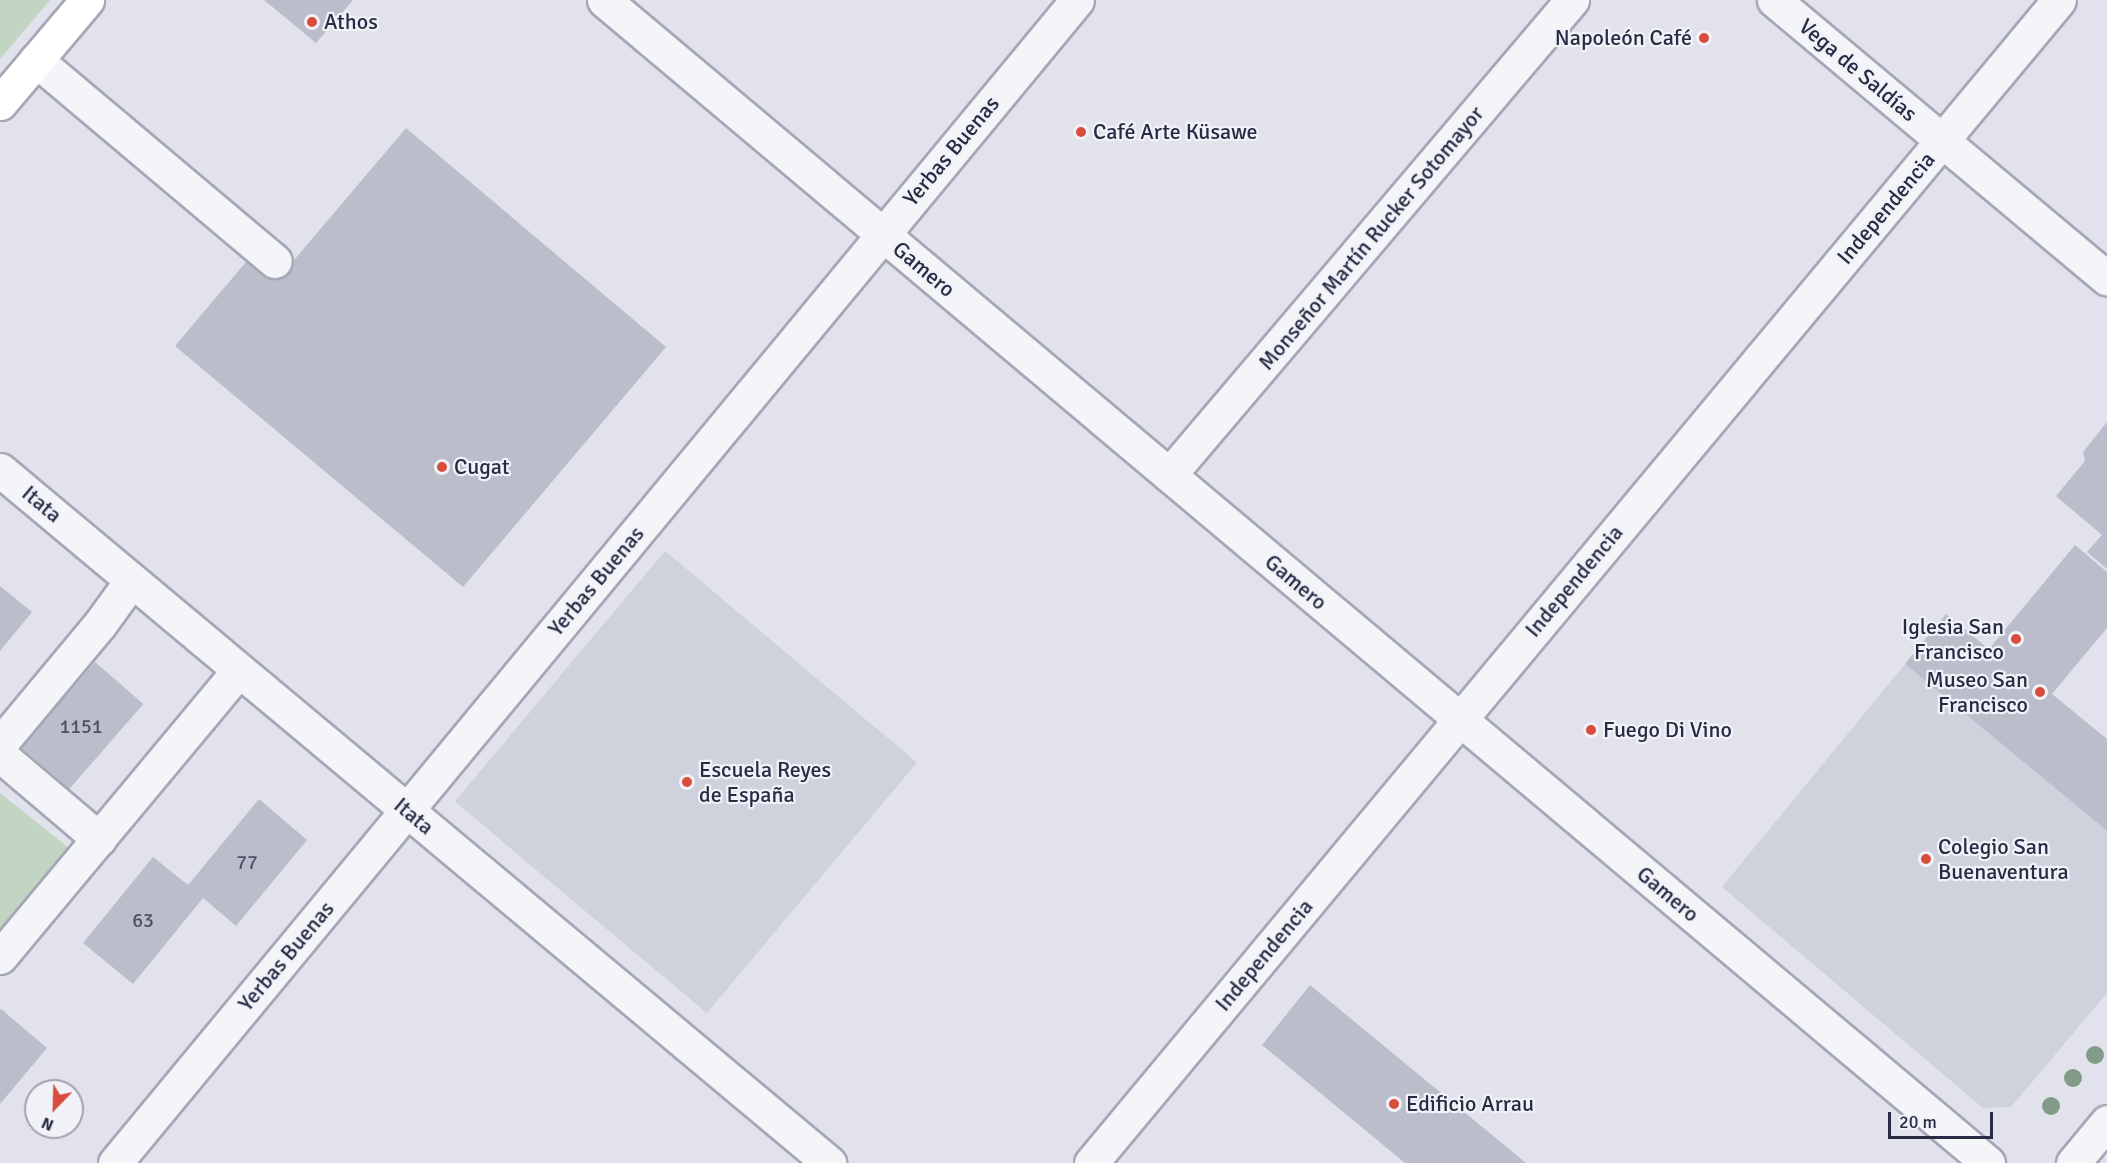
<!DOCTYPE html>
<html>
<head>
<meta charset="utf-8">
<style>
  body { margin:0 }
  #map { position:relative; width:2107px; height:1163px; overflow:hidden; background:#e1e2eb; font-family:Signika,sans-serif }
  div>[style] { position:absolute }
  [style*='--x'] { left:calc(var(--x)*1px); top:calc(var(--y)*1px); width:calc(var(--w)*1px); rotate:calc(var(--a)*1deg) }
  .built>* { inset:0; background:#cfd1dd; transform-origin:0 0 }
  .green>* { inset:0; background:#c1d5c2 }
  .building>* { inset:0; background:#bbbdcb; transform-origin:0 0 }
  .roads { filter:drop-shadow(2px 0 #a6a7b6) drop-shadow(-2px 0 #a6a7b6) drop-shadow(0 2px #a6a7b6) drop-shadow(0 -2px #a6a7b6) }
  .minor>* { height:33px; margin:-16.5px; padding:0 16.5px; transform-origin:16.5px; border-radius:16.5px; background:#f4f5f9 }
  .major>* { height:33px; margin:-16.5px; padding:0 16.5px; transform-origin:16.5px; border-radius:16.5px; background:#fff }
  .trees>* { width:18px; height:18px; margin:-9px; border-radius:50%; background:#829b88 }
  .dots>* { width:16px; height:16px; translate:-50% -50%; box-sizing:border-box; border:3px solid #f1f2f8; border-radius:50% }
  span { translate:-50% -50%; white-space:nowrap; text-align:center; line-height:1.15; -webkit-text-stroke:4.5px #f1f2f8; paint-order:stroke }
  .number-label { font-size:20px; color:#4d5066 }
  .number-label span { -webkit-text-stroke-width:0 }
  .poi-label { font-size:22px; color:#282b44 }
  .left { translate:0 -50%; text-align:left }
  .right { translate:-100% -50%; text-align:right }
  .street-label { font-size:22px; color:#282b44 }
  .north { position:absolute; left:24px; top:1079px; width:60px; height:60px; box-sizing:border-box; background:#f1f2f8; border:2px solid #a1a2b0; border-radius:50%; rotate:203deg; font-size:16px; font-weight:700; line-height:24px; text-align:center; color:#282b44 }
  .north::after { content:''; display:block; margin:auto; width:21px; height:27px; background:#d84d3d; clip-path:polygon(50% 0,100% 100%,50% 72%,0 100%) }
  .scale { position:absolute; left:1888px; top:1112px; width:105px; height:27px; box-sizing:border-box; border:3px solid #282b44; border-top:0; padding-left:8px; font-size:18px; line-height:21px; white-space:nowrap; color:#282b44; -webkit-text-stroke:4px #f1f2f8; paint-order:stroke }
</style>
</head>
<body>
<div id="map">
  <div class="built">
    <i style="left:665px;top:551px;width:329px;height:327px;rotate:40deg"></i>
    <i style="clip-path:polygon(1905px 664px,2107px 831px,2107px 993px,2011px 1107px,1983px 1108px,1722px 887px)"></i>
  </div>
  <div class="green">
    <i style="clip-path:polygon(0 0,50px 0,0 59px)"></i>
    <i style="clip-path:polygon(0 793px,70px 849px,0 933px)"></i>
  </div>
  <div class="building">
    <i style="clip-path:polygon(264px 0,353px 0,316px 43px)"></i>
    <i style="clip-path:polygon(406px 128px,666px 347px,463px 587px,175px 346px,251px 256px,278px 279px)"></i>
    <i style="clip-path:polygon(2107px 422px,2107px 569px,2087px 552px,2102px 535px,2056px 496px,2085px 461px,2083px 452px)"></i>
    <i style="clip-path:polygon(2075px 545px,2107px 572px,2107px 628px,2052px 694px,2107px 739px,2107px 831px,1905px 664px,1946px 614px,1989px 649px)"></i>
    <i style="clip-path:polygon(0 586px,32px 612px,0 651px)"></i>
    <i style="left:95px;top:662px;width:64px;height:113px;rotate:41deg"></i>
    <i style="clip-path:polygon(259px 799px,307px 840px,236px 926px,203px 898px,133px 984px,83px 943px,153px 857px,188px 885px)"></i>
    <i style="clip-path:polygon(1310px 985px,1526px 1163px,1405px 1163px,1262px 1045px)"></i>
    <i style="clip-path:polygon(1px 1009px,47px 1048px,0 1104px,0 1010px)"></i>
  </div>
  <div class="roads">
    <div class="minor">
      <i style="--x:604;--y:0;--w:1808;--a:40.04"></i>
      <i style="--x:1774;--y:0;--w:434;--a:39.9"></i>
      <i style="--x:36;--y:60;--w:312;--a:40.1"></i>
      <i style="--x:0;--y:470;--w:1081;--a:39.89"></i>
      <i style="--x:1169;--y:475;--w:623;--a:-49.69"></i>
      <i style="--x:0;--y:744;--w:156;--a:-50.2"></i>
      <i style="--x:100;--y:624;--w:54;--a:-54"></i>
      <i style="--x:0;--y:755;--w:130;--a:40.3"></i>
      <i style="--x:0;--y:957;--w:373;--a:-50.2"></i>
      <i style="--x:115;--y:1163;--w:1509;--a:-50.4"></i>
      <i style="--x:1091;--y:1163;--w:1513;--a:-50.23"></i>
      <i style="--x:2073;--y:1163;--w:53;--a:-50.3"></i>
    </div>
    <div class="major">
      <i style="--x:0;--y:103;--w:135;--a:-49.8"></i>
    </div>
  </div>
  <div class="trees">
    <i style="left:2095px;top:1055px"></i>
    <i style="left:2073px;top:1078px"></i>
    <i style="left:2051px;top:1106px"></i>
  </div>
  <div class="dots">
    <i style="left:312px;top:22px;background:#d84d3d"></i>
    <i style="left:1704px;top:38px;background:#d84d3d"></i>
    <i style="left:1081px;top:132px;background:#d84d3d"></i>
    <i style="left:442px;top:467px;background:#d84d3d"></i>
    <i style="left:2016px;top:639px;background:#d84d3d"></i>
    <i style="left:2040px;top:692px;background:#d84d3d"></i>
    <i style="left:1591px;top:730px;background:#d84d3d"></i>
    <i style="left:687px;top:782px;background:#d84d3d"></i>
    <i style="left:1926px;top:859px;background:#d84d3d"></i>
    <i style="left:1394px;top:1104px;background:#d84d3d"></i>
  </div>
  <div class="number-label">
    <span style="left:81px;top:726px">1151</span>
    <span style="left:247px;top:862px">77</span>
    <span style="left:143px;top:920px">63</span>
  </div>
  <div class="poi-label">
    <span class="left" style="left:324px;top:22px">Athos</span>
    <span class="right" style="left:1692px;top:38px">Napoleón Café</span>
    <span class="left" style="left:1093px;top:132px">Café Arte Küsawe</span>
    <span class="left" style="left:454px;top:467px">Cugat</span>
    <span class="right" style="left:2004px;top:639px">Iglesia San<br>Francisco</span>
    <span class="right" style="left:2028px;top:692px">Museo San<br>Francisco</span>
    <span class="left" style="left:1603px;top:730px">Fuego Di Vino</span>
    <span class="left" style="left:699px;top:782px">Escuela Reyes<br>de España</span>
    <span class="left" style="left:1938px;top:859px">Colegio San<br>Buenaventura</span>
    <span class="left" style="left:1406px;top:1104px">Edificio Arrau</span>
  </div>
  <div class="street-label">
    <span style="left:1858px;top:70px;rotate:40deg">Vega de Saldías</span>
    <span style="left:951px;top:151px;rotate:-50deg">Yerbas Buenas</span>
    <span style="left:1886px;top:208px;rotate:-50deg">Independencia</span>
    <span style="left:1371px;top:238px;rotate:-50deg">Monseñor Martín Rucker Sotomayor</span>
    <span style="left:924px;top:269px;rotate:40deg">Gamero</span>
    <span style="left:42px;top:504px;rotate:40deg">Itata</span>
    <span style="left:596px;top:581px;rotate:-50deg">Yerbas Buenas</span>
    <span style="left:1574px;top:581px;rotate:-50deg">Independencia</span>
    <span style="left:1296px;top:582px;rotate:40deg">Gamero</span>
    <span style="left:414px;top:816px;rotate:40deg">Itata</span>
    <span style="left:1668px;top:894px;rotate:40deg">Gamero</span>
    <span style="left:1264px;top:955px;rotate:-50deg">Independencia</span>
    <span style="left:286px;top:956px;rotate:-50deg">Yerbas Buenas</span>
  </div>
  <div class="north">N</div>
  <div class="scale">20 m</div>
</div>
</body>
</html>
